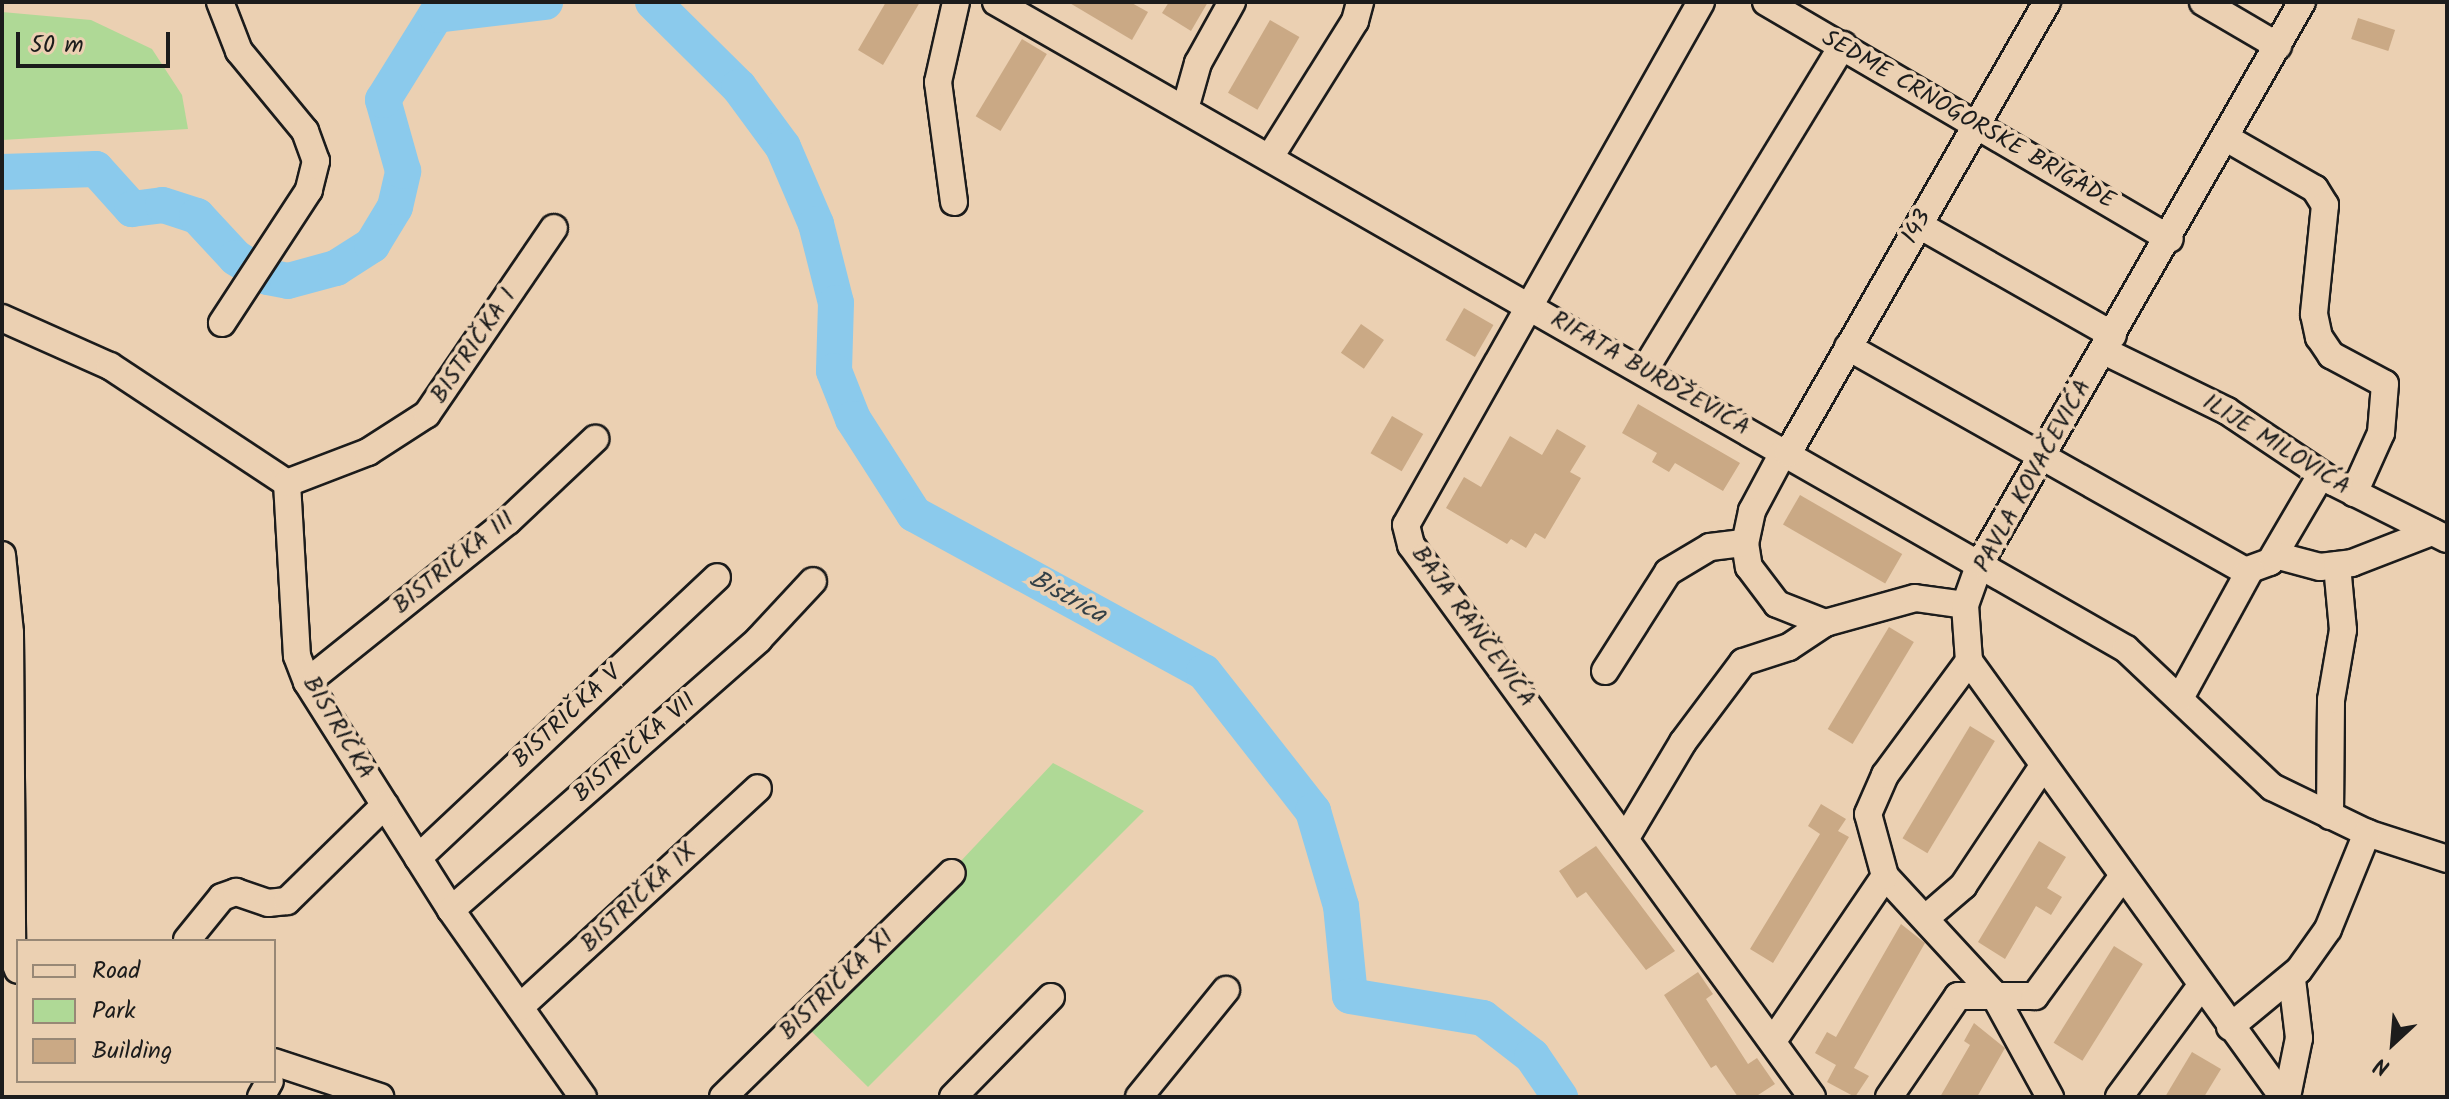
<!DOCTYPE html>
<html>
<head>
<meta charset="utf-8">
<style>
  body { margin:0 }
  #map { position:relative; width:2449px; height:1099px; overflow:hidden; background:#ebd0b2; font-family:Kalam,sans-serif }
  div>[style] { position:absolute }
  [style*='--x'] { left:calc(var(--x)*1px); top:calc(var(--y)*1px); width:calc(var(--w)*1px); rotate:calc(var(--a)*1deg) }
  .green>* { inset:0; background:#afd996 }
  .river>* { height:36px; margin:-18px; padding:0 18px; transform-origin:18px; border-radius:18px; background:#8bcaec }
  .building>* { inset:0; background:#caa985; transform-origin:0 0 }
  .roads { filter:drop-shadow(2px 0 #1c1c1c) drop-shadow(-2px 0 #1c1c1c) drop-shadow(0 2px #1c1c1c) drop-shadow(0 -2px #1c1c1c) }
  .minor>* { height:26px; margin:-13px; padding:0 13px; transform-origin:13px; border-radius:13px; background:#ebd0b2 }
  span { translate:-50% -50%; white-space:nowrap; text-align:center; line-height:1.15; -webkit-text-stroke:8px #ebd0b2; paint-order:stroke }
  .street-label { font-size:24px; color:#1c1c1c }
  .water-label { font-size:26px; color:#323f46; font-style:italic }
  .frame { position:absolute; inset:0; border:4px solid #1c1c1c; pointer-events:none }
  .legend { position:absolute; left:16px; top:939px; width:260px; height:144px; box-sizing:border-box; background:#ebd0b2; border:2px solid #988876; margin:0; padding:10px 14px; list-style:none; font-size:24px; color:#1c1c1c }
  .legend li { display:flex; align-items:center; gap:16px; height:40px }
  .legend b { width:40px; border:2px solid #988876 }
  .north { position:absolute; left:2353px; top:1003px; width:80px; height:80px; -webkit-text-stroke:6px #ebd0b2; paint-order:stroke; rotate:206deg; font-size:22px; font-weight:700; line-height:32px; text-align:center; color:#1c1c1c }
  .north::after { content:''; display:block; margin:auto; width:28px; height:36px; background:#1c1c1c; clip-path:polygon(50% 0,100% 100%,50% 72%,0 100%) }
  .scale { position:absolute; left:16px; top:32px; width:154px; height:36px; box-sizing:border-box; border:4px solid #1c1c1c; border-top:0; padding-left:10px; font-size:24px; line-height:28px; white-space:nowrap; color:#1c1c1c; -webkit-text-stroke:6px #ebd0b2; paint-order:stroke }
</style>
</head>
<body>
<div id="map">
  <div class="green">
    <i style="clip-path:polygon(2px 12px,91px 20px,152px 49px,182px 95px,188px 129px,2px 140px)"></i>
    <i style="clip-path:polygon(1053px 763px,1144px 811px,868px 1087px,806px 1026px)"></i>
  </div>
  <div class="river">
    <i style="--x:653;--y:2;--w:121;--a:44.7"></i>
    <i style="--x:739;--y:87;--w:74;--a:53.7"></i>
    <i style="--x:783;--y:147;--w:84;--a:66.8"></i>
    <i style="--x:816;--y:224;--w:81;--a:75.8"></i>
    <i style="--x:836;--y:303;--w:68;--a:91.7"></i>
    <i style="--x:834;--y:371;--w:52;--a:68.4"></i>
    <i style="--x:853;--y:419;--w:113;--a:57.3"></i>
    <i style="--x:914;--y:514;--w:330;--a:28.6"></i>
    <i style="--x:1204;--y:672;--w:177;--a:51.9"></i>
    <i style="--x:1313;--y:811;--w:99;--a:73.6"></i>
    <i style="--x:1341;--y:906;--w:90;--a:84.3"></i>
    <i style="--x:1350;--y:996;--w:135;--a:9.4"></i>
    <i style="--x:1483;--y:1018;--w:62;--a:37.8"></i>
    <i style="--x:1532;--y:1056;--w:50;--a:55.7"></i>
    <i style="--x:2;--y:172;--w:94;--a:-1.8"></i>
    <i style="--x:96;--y:169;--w:54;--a:48"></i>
    <i style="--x:132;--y:209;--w:31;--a:-7"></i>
    <i style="--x:163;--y:205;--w:36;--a:18"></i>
    <i style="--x:197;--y:216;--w:57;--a:47.1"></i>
    <i style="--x:236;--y:258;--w:37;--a:31"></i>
    <i style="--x:268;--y:277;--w:20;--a:11"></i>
    <i style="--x:288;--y:281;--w:50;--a:-15.2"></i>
    <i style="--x:336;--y:268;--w:43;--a:-32.6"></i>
    <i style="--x:372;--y:245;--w:44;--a:-58.8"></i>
    <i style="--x:395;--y:207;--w:37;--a:-77"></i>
    <i style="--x:403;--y:171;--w:74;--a:-105.7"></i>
    <i style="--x:383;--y:100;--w:100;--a:-58.1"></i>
    <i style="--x:436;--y:15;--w:110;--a:-6.8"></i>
  </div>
  <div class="building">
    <i style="clip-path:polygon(886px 2px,920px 2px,883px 65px,858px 50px)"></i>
    <i style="clip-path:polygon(1068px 2px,1130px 2px,1148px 12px,1132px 40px)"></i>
    <i style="clip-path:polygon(1169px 2px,1208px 2px,1191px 31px,1162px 13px)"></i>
    <i style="left:2358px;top:18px;width:39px;height:22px;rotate:18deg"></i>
    <i style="left:1270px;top:20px;width:34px;height:84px;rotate:30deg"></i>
    <i style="left:1022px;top:39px;width:29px;height:90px;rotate:31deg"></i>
    <i style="left:1464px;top:308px;width:34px;height:37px;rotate:30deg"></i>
    <i style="left:1361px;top:324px;width:28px;height:35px;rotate:35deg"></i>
    <i style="clip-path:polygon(1638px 404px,1740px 463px,1723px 491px,1675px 463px,1669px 472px,1652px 462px,1657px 453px,1622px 433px)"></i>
    <i style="left:1392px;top:416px;width:36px;height:43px;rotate:30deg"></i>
    <i style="clip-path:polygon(1557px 429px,1586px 446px,1570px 472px,1581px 478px,1545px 539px,1535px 533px,1526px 548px,1511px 539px,1507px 544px,1446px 508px,1464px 477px,1481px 487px,1510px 436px,1542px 455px)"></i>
    <i style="left:1800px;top:495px;width:118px;height:34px;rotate:30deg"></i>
    <i style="left:1889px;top:627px;width:29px;height:119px;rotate:31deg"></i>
    <i style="left:1970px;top:726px;width:29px;height:131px;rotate:31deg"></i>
    <i style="clip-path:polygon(1821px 804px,1846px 819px,1838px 831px,1849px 837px,1773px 963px,1750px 949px,1820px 834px,1808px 826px)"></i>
    <i style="clip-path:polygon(2039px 841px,2066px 857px,2047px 888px,2062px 897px,2051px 915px,2036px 906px,2005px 959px,1978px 942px)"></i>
    <i style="clip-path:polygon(1596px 846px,1675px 951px,1646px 970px,1586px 892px,1577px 898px,1559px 871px)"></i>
    <i style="clip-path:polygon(1901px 924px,1925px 943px,1854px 1068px,1869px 1076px,1855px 1097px,1827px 1082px,1836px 1065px,1815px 1053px,1827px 1032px,1836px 1037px)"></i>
    <i style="left:2114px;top:946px;width:34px;height:114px;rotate:32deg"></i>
    <i style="clip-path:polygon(1698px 972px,1713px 994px,1706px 999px,1748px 1064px,1757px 1058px,1775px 1084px,1755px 1097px,1738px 1097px,1716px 1065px,1711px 1068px,1664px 995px)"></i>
    <i style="clip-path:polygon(1974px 1023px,2005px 1048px,1977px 1097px,1940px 1097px,1970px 1045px,1964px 1041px)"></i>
    <i style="clip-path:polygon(2192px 1052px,2221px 1069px,2204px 1097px,2165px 1097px)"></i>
  </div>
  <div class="roads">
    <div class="minor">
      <i style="--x:220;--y:2;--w:53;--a:68.8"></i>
      <i style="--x:239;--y:51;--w:104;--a:50.5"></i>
      <i style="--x:305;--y:131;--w:32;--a:70"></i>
      <i style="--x:316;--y:161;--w:30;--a:104"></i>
      <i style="--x:309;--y:190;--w:159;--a:123.2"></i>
      <i style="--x:996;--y:2;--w:1302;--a:29.79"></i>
      <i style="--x:2126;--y:649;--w:201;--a:43.4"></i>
      <i style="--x:2272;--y:787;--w:106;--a:25.8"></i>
      <i style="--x:2367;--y:833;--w:84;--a:18"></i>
      <i style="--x:1701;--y:2;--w:600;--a:119.43"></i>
      <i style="--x:1406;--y:525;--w:21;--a:76"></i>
      <i style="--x:1411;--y:545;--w:682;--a:54"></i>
      <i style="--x:1766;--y:2;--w:468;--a:30.4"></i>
      <i style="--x:2203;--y:2;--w:87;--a:30.4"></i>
      <i style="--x:1185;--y:109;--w:48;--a:-74.2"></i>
      <i style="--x:1198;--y:63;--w:70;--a:-60.9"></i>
      <i style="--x:2228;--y:139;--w:100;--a:29.9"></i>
      <i style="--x:2315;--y:189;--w:19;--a:58"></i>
      <i style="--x:2325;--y:205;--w:110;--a:95.8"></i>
      <i style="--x:2314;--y:314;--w:24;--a:78"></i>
      <i style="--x:2319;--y:337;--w:22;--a:56"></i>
      <i style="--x:2331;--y:355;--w:61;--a:28.2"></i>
      <i style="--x:2385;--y:384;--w:49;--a:94.7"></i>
      <i style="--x:2381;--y:433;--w:66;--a:114.2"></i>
      <i style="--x:1270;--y:157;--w:160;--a:-58"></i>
      <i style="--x:1355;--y:21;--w:20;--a:-75"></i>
      <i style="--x:954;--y:202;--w:121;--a:-97.6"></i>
      <i style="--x:938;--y:82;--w:82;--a:-77.3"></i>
      <i style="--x:1919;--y:225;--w:223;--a:29.6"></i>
      <i style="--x:2;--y:318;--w:118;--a:24"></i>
      <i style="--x:110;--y:366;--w:212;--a:33.5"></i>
      <i style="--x:287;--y:483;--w:173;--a:86.7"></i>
      <i style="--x:297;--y:656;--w:28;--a:69"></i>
      <i style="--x:307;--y:682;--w:270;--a:57.7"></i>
      <i style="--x:451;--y:910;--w:229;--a:54.8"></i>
      <i style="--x:1848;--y:347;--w:456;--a:29.4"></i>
      <i style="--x:2245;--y:571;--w:27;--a:-20"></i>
      <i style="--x:2270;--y:562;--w:101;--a:-59.6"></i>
      <i style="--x:2104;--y:351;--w:137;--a:26"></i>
      <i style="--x:2227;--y:411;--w:128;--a:33.8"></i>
      <i style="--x:2333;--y:482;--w:127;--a:26.6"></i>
      <i style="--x:1644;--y:371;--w:382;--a:-58.6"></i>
      <i style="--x:1784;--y:451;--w:68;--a:118.1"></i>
      <i style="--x:1752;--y:511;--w:33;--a:102"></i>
      <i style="--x:1745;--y:543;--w:24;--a:81"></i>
      <i style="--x:1749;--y:567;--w:46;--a:52.9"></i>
      <i style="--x:1777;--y:604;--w:52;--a:21.6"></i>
      <i style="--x:1788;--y:453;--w:520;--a:-60.13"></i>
      <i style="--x:287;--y:483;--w:87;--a:-20.9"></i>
      <i style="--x:368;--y:452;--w:70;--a:-32.8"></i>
      <i style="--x:427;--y:414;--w:225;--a:-55.7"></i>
      <i style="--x:2;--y:555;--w:78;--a:84.1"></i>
      <i style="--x:10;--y:633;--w:322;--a:89.6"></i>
      <i style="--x:12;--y:955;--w:16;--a:68"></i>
      <i style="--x:2275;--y:555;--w:47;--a:14.9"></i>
      <i style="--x:2320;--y:567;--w:32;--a:-7"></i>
      <i style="--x:2352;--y:563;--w:86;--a:-21.2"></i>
      <i style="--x:1605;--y:671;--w:117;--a:-57.5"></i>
      <i style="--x:1668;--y:572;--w:49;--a:-30.8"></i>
      <i style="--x:1710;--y:547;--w:35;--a:-7"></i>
      <i style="--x:307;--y:682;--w:258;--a:-38.7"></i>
      <i style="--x:508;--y:521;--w:120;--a:-43.3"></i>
      <i style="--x:2180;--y:698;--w:146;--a:-61.3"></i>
      <i style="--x:2330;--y:816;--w:116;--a:-89.5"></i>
      <i style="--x:2331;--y:700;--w:71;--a:-80.3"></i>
      <i style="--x:2343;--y:630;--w:65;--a:-95.3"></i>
      <i style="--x:1627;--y:836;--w:109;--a:-59.2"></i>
      <i style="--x:1683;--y:742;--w:100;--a:-53.1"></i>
      <i style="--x:1743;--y:662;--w:48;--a:-18.1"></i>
      <i style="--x:1789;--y:647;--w:43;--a:-33.7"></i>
      <i style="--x:1825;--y:623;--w:93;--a:-15.5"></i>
      <i style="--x:1915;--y:598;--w:50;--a:8"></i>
      <i style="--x:418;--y:858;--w:410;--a:-43.2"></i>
      <i style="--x:1885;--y:876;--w:159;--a:47.3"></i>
      <i style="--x:1993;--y:993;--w:119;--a:61.3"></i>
      <i style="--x:451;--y:910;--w:410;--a:-41.3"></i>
      <i style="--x:759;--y:639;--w:79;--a:-47"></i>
      <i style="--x:1927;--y:917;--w:48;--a:-40.7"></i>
      <i style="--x:1963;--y:886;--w:144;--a:-56.3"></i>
      <i style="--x:187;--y:940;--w:55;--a:-50.9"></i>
      <i style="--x:222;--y:897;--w:15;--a:-20"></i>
      <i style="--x:236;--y:892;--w:34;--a:19"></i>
      <i style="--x:268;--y:903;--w:19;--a:-6"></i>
      <i style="--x:287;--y:901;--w:137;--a:-44.4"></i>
      <i style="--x:520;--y:1007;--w:323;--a:-42.6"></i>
      <i style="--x:2230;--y:1027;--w:89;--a:-39.6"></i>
      <i style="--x:2299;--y:970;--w:50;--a:-54.7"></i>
      <i style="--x:2328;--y:929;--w:104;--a:-67.9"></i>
      <i style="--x:1773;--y:1041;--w:199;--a:-55.8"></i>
      <i style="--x:1885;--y:876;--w:64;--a:-105.3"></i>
      <i style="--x:1868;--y:814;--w:43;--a:-66.4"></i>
      <i style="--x:1885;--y:775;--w:142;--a:-53.6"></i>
      <i style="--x:274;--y:1062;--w:112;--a:18.3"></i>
      <i style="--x:261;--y:1097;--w:18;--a:-61"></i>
      <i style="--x:723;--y:1097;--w:320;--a:-44.4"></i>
      <i style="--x:953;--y:1097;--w:140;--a:-45.6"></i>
      <i style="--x:1139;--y:1097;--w:138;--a:-50.9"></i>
      <i style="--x:1889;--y:1097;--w:122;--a:-55.7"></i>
      <i style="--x:1958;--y:996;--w:77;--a:0"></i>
      <i style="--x:2035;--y:996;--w:147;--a:-53.8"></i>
      <i style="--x:2119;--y:1097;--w:137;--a:-53.6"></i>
      <i style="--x:2283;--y:1097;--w:537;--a:-125.76"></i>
      <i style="--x:1969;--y:661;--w:56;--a:-94.1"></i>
      <i style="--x:1965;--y:605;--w:45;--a:-70.3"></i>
      <i style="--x:1980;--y:563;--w:647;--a:-60.15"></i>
      <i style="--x:2287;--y:1097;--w:60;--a:-78.5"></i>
      <i style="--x:2299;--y:1038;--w:59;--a:-96.8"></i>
    </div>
  </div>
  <div class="street-label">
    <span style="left:1968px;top:120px;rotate:30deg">SEDME CRNOGORSKE BRIGADE</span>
    <span style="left:1917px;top:227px;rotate:-60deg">143</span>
    <span style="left:474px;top:346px;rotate:-56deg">BISTRIČKA I</span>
    <span style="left:1650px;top:374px;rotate:30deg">RIFATA BURDŽEVIĆA</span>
    <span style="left:2276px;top:445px;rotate:32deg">ILIJE MILOVIĆA</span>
    <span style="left:2033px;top:476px;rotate:-61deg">PAVLA KOVAČEVIĆA</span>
    <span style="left:454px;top:563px;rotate:-39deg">BISTRIČKA III</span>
    <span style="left:1473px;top:627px;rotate:54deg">BAJA RANČEVIĆA</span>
    <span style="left:567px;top:717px;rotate:-43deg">BISTRIČKA V</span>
    <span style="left:338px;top:728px;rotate:59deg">BISTRIČKA</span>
    <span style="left:635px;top:748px;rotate:-41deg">BISTRIČKA VII</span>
    <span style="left:639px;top:898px;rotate:-43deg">BISTRIČKA IX</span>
    <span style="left:837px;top:985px;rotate:-44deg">BISTRIČKA XI</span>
  </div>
  <div class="water-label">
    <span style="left:1067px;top:598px;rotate:29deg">Bistrica</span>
  </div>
  <div class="frame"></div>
  <ul class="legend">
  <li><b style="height:10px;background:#ebd0b2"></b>Road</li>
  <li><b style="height:22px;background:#afd996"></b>Park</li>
  <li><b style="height:22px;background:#caa985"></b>Building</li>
  </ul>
  <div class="north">N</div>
  <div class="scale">50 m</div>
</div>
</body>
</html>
